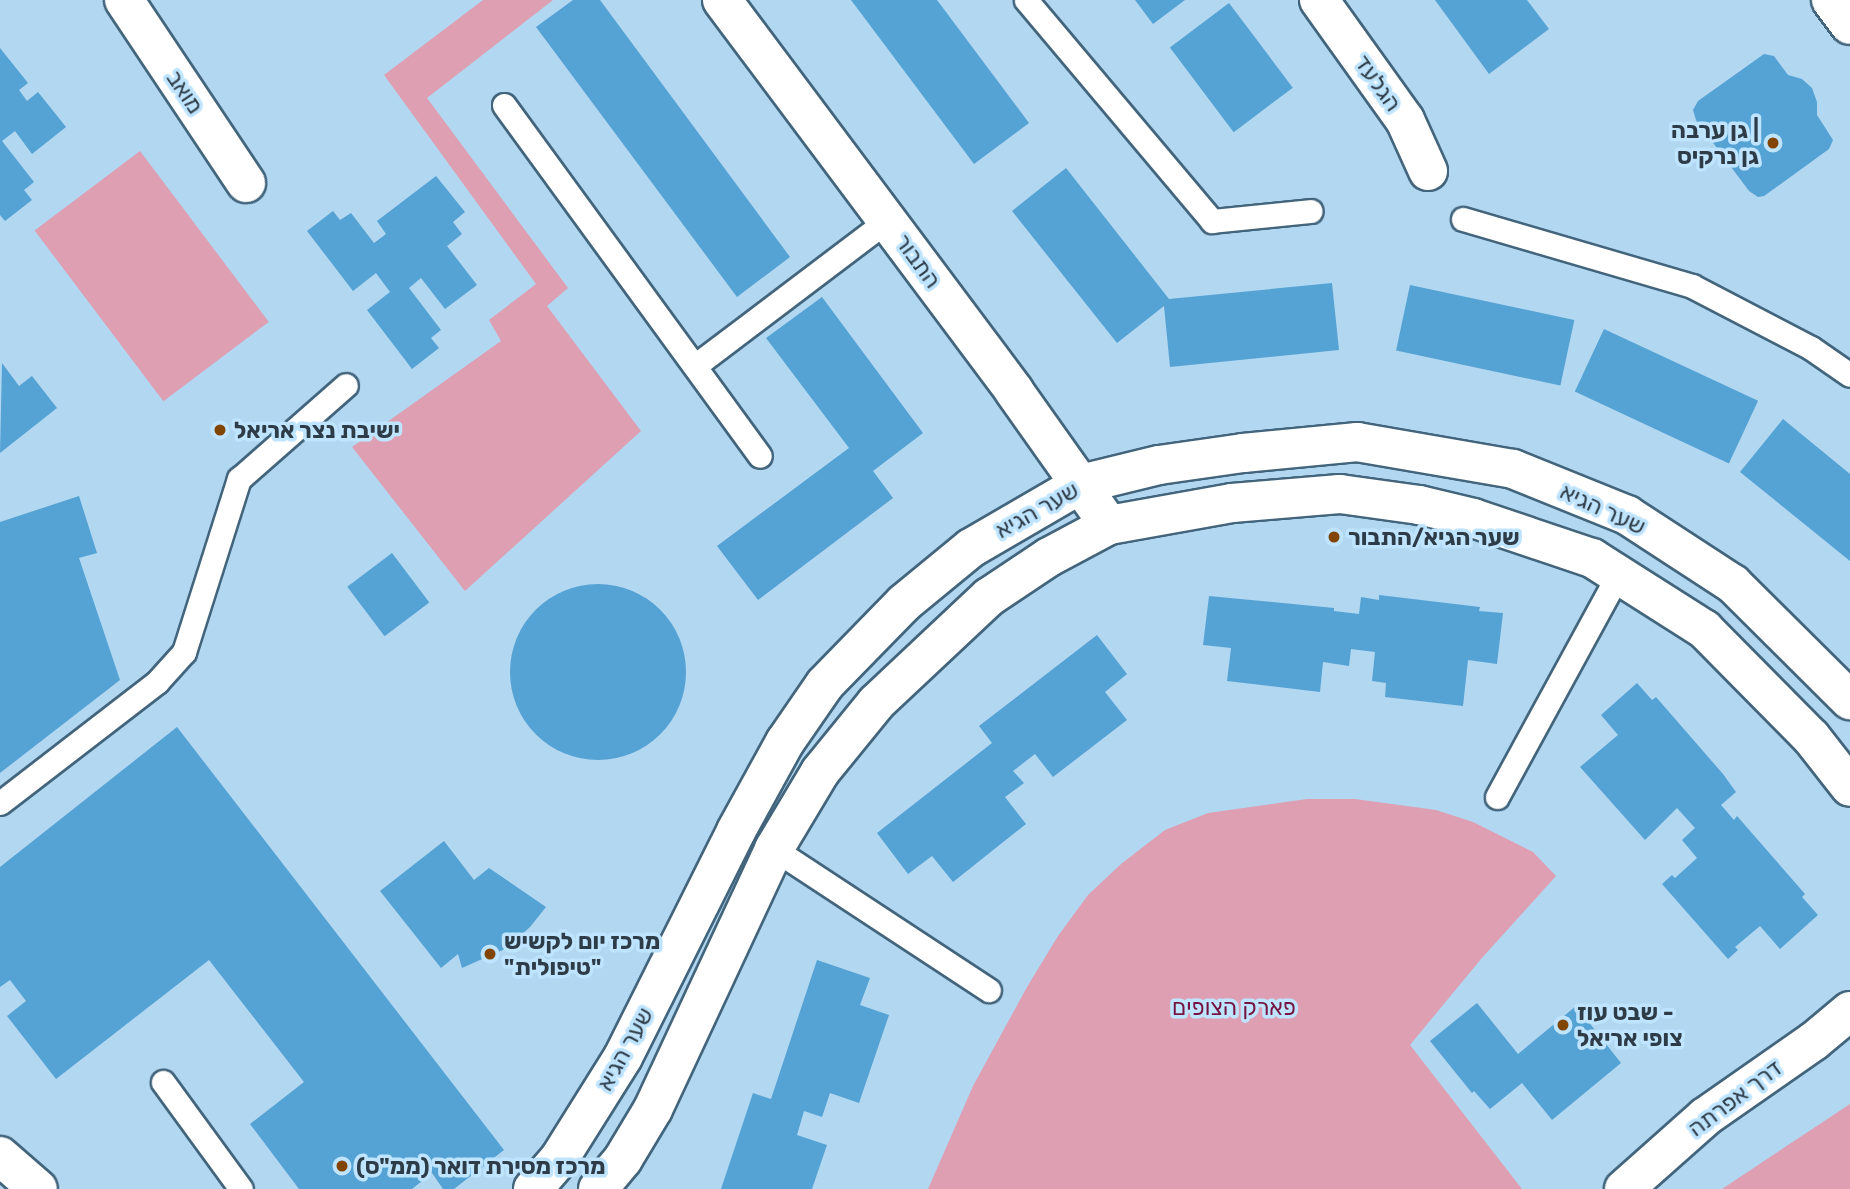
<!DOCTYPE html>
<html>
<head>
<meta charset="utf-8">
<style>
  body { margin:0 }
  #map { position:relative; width:1850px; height:1189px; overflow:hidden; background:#b2d7f1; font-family:Rubik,Heebo,sans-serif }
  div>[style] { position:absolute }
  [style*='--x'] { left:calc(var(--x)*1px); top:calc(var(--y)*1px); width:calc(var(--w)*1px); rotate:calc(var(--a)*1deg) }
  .green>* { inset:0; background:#de9fb2; transform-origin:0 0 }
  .building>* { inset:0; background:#55a2d4; transform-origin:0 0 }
  .round { border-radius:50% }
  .roads { filter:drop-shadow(2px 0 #43657c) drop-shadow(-2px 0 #43657c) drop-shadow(0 2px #43657c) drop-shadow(0 -2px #43657c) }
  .lane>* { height:23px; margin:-11.5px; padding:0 11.5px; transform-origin:11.5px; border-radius:11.5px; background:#fff }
  .street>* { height:38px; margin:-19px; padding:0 19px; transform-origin:19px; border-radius:19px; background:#fff }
  .secondary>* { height:38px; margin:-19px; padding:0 19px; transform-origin:19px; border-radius:19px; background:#fff }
  .dots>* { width:19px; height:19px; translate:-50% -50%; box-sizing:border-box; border:4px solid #bfe4ff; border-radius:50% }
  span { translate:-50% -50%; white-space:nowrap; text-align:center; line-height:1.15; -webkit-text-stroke:7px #bfe4ff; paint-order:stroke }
  .street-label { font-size:23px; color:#2e3c47 }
  .poi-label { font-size:23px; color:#2e3c47; font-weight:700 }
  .right { translate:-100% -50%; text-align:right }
  .left { translate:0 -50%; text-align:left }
  .park-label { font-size:23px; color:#761340 }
</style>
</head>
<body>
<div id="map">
  <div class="green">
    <i style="clip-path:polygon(483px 0,553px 0,427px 98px,568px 288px,547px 306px,641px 431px,465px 591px,352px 447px,501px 341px,489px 320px,536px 284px,384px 75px)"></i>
    <i style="left:140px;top:151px;width:214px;height:132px;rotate:53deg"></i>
    <i style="clip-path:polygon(1307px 799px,1355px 799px,1436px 810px,1473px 822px,1533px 852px,1556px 876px,1481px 959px,1410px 1045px,1522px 1189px,928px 1189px,973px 1086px,1027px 987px,1058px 936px,1088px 895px,1121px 864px,1165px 830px,1208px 813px)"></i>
    <i style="clip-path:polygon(1850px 1104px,1850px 1189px,1722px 1189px)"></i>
  </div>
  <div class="building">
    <i style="clip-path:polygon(573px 0,600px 0,790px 257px,737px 297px,536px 27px)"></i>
    <i style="clip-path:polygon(851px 0,937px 0,1029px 123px,974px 164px)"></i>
    <i style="clip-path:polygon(1135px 0,1185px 0,1153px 24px)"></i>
    <i style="clip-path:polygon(1435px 0,1527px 0,1549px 29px,1489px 74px)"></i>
    <i style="left:1229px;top:3px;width:106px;height:74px;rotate:53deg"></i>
    <i style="clip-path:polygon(0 48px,28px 83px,19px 90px,27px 101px,38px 92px,66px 127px,32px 154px,15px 131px,2px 141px,34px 182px,24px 190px,32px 200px,5px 221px,0 215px)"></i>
    <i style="clip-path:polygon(1764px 54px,1774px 56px,1788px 75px,1802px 79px,1812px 88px,1817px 102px,1817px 115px,1833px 140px,1829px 149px,1764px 196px,1758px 197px,1749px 191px,1696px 120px,1693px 110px,1698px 101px)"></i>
    <i style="clip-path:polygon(1066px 168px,1169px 299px,1332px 283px,1339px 350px,1170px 367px,1164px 306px,1117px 343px,1012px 211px)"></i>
    <i style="clip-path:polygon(436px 176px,465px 212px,453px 222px,462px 234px,447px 246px,477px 285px,445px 309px,421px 278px,409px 288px,441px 330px,431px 338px,439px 348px,412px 369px,367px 310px,390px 292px,376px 273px,353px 291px,307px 231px,333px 211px,340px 220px,351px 213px,374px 243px,386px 234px,377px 221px)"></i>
    <i style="left:1410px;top:285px;width:168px;height:67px;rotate:12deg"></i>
    <i style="clip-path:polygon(822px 297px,923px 433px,873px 471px,893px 498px,758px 600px,717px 546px,849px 448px,766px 338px)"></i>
    <i style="left:1604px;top:329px;width:170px;height:69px;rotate:25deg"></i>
    <i style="clip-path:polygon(2px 363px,19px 386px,32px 376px,57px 408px,0 453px)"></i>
    <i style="clip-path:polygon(1783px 419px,1850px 474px,1850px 561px,1740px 472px)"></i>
    <i style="clip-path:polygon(79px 496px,97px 553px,79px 558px,120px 680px,0 773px,0 522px)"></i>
    <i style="left:392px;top:553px;width:62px;height:56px;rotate:53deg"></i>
    <i class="round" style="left:510px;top:584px;width:176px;height:176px"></i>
    <i style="clip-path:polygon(1379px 595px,1480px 607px,1479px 611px,1503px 613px,1497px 664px,1468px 660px,1463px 706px,1385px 697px,1386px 683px,1372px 681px,1375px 652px,1351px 649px,1349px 666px,1323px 662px,1320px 692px,1227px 681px,1231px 648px,1203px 645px,1209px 596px,1334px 608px,1334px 611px,1359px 614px,1361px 597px,1379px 600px)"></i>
    <i style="clip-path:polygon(1097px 635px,1127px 674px,1105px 692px,1127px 720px,1053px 777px,1035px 754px,1013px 771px,1024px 783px,1005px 797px,1026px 824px,953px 882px,932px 856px,908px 874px,877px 833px,992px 743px,979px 726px)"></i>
    <i style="clip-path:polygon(1637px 683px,1652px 700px,1656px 697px,1723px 774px,1736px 792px,1721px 805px,1734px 820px,1737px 816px,1805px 894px,1802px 897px,1818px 915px,1780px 949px,1760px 926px,1735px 947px,1738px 950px,1728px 959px,1662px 884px,1672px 875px,1675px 878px,1697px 858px,1682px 840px,1695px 828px,1677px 808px,1645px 840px,1580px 767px,1618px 735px,1601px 715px)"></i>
    <i style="clip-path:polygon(177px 727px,504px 1150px,454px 1189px,443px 1189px,432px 1173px,412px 1189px,299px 1189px,250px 1124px,304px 1082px,209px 960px,56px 1079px,7px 1016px,26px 1001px,10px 980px,0 987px,0 867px)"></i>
    <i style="clip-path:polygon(444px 841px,474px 880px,489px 868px,546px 907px,530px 927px,507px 948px,462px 968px,458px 954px,441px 968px,380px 891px)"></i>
    <i style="clip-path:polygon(817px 960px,870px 978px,860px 1005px,889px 1015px,859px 1103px,830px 1093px,822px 1117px,804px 1111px,797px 1135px,827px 1145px,812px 1189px,721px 1189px,753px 1093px,771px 1099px)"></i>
    <i style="clip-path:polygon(1477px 1003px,1518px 1054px,1576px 1006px,1621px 1063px,1552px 1120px,1522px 1083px,1490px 1109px,1474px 1091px,1472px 1093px,1430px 1041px)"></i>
  </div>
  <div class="roads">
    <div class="lane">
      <i style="--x:1026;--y:0;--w:289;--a:49.9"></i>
      <i style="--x:1212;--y:221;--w:99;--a:-5.8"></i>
      <i style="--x:504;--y:105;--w:434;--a:53.9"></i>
      <i style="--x:1463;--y:219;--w:239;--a:16.3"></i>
      <i style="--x:1692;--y:286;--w:134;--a:27.5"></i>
      <i style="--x:1811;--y:348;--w:47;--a:34.7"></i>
      <i style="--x:696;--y:365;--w:241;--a:-37.1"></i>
      <i style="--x:1497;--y:797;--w:253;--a:-61.4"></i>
      <i style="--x:0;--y:803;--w:198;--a:-37.6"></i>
      <i style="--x:157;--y:682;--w:40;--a:-48"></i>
      <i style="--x:184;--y:652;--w:182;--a:-72.4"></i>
      <i style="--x:239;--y:479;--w:142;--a:-41.3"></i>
      <i style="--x:774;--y:849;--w:257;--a:33.3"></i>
      <i style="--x:163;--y:1082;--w:132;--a:53.9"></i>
    </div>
    <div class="street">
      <i style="--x:124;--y:0;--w:220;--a:56.3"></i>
      <i style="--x:722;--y:0;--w:488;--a:53.2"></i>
      <i style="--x:1014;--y:391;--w:164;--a:54.7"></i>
      <i style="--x:1319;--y:0;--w:148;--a:54.4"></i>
      <i style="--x:1405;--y:120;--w:56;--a:65.7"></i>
      <i style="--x:1831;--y:0;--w:31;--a:53"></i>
      <i style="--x:1624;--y:1189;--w:108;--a:-41.6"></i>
      <i style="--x:1705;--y:1117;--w:133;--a:-34.9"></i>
      <i style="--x:1814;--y:1041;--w:47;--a:-39.8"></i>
    </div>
    <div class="secondary">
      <i style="--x:0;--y:1156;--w:50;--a:41"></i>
      <i style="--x:533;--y:1189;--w:40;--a:-49"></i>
      <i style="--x:559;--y:1159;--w:120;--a:-57.9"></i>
      <i style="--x:623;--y:1057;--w:253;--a:-63.4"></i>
      <i style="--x:736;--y:831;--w:102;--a:-61.2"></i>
      <i style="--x:785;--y:742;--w:70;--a:-55.4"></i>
      <i style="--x:825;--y:684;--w:113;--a:-45.7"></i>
      <i style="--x:904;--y:603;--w:87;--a:-39.4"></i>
      <i style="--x:971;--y:548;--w:127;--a:-30.2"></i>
      <i style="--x:1081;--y:484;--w:80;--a:-13.7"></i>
      <i style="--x:1159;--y:465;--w:85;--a:-8.1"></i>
      <i style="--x:1243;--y:453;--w:115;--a:-5.5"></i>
      <i style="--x:1357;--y:442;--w:158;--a:9.8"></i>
      <i style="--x:1513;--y:469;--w:123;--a:22"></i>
      <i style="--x:1627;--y:515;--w:126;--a:33.1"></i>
      <i style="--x:1733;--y:584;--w:165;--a:44.8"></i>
      <i style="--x:598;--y:1189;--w:39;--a:-50"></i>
      <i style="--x:623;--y:1159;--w:58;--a:-59"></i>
      <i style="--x:653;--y:1109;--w:287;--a:-65"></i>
      <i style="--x:774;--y:849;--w:90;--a:-59.1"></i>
      <i style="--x:820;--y:772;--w:89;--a:-50.9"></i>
      <i style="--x:876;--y:703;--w:155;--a:-43.2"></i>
      <i style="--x:989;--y:597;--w:72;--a:-33.7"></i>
      <i style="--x:1049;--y:557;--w:68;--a:-28.1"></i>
      <i style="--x:1109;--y:525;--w:125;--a:-10.1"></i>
      <i style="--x:1232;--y:503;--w:108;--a:-4.8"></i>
      <i style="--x:1340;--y:494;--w:80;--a:7.9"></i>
      <i style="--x:1419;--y:505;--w:56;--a:13.5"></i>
      <i style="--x:1473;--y:518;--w:126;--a:18.6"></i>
      <i style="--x:1592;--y:558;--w:133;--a:32.4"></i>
      <i style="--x:1704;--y:629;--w:152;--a:45.3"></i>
      <i style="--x:1811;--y:737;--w:63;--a:52"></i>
    </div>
  </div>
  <div class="dots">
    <i style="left:1773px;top:143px;background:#824500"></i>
    <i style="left:220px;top:430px;background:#824500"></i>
    <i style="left:1334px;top:537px;background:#824500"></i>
    <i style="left:490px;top:954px;background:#824500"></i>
    <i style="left:1563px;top:1025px;background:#824500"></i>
    <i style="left:342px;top:1166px;background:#824500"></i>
  </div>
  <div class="street-label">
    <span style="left:1378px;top:83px;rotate:55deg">הגלעד</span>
    <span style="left:185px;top:92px;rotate:56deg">מואב</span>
    <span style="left:918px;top:261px;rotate:54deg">התבור</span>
    <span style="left:1603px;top:509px;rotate:25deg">שער הגיא</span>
    <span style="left:1037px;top:510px;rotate:-29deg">שער הגיא</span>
    <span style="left:625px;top:1049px;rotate:-61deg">שער הגיא</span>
    <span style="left:1735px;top:1098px;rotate:-37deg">דרך אפרתה</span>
  </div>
  <div class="poi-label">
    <span class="right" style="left:1759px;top:143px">גן ערבה |<br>גן נרקיס</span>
    <span class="left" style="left:234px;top:430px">ישיבת נצר אריאל</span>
    <span class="left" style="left:1348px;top:537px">שער הגיא/התבור</span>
    <span class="left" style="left:504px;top:954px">מרכז יום לקשיש<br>"טיפולית"</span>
    <span class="left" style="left:1577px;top:1025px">שבט עוז -<br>צופי אריאל</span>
    <span class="left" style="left:356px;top:1166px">מרכז מסירת דואר (ממ"ס)</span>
  </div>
  <div class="park-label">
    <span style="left:1234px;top:1007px">פארק הצופים</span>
  </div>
</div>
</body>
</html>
